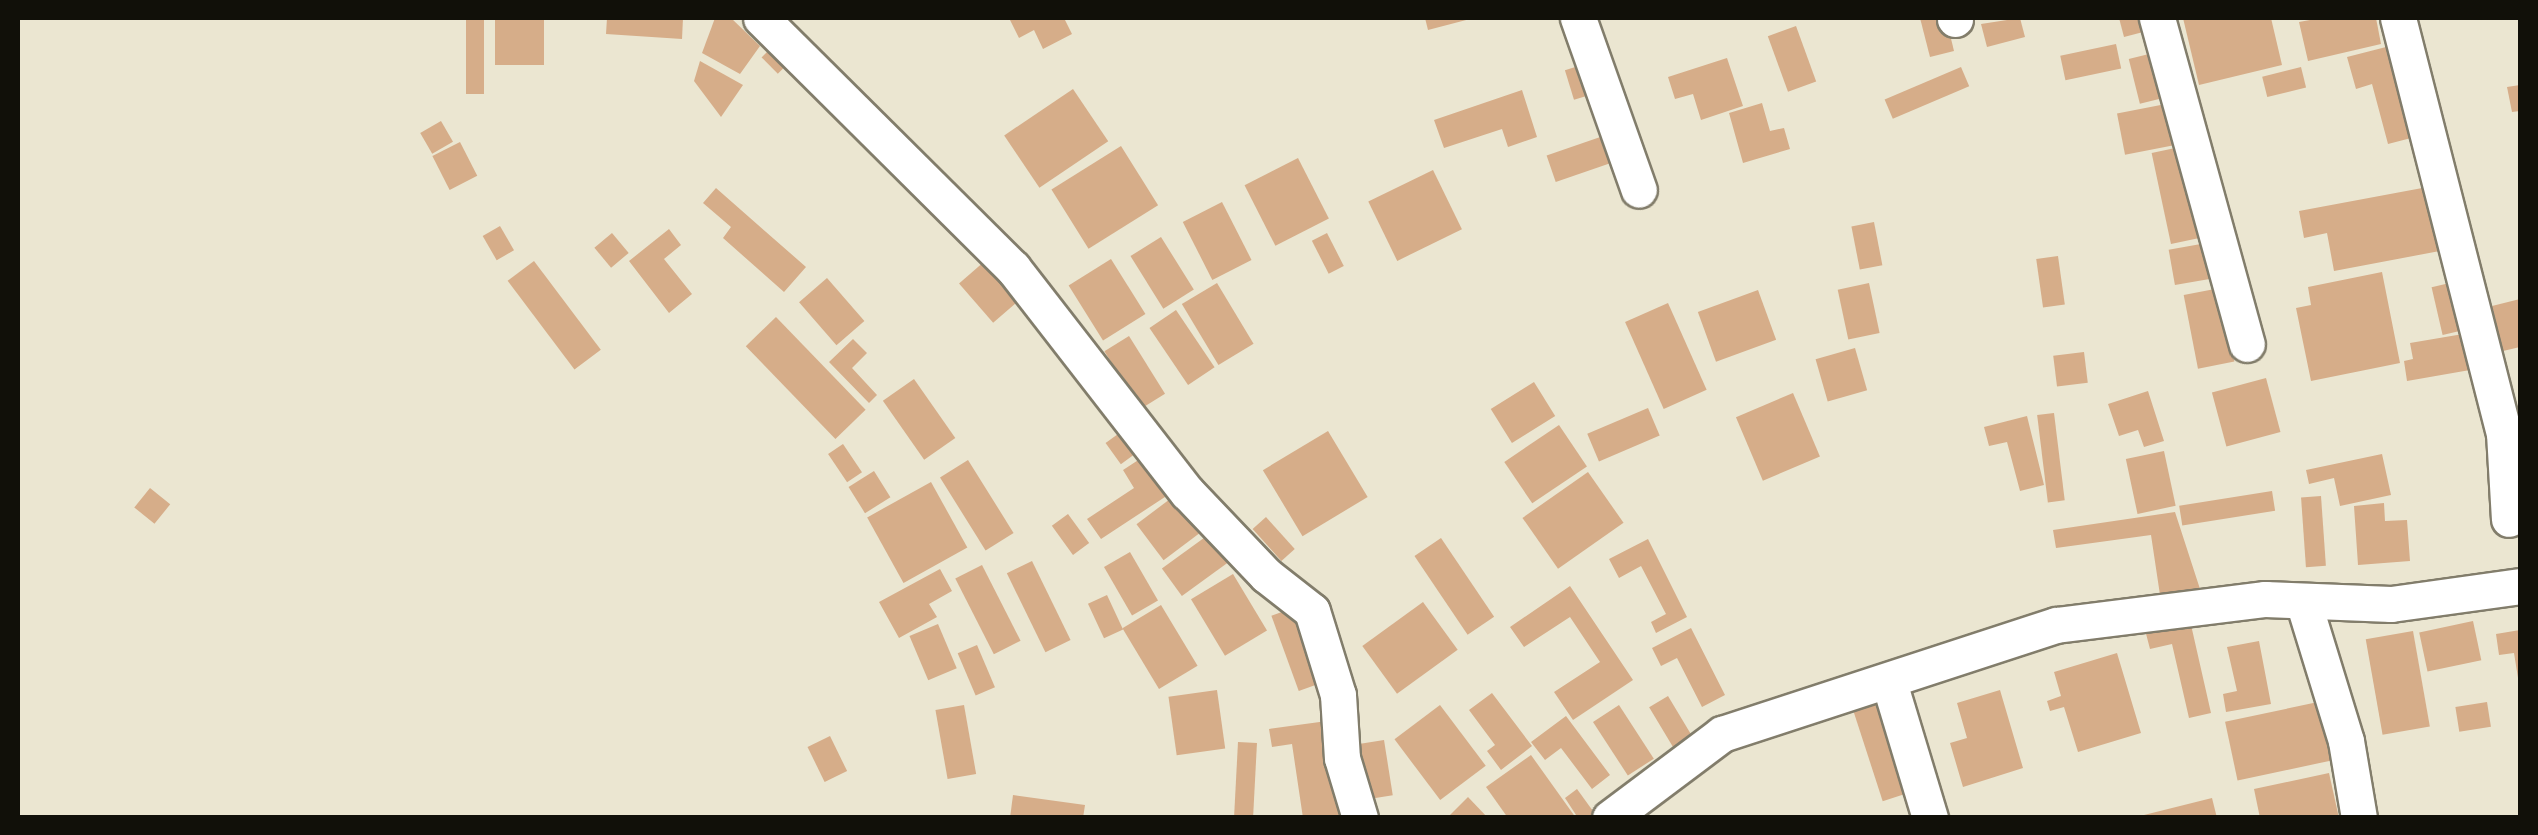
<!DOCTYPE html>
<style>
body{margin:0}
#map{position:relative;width:2538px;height:835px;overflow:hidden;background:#ebe6d1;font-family:"Work Sans",sans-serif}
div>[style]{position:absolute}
.building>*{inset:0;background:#d6ad89;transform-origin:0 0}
.roads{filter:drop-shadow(2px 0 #827d6b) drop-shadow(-2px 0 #827d6b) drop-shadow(0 2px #827d6b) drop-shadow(0 -2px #827d6b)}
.street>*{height:35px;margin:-17.5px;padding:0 17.5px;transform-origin:17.5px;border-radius:17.5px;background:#fff}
span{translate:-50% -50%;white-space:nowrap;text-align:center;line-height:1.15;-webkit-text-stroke:10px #ebe6d1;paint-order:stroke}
.frame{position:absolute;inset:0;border:20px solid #111009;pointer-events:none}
</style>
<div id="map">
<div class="building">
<i style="left:466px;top:18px;width:18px;height:76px"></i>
<i style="left:495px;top:18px;width:49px;height:47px"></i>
<i style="clip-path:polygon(607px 18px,683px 18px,682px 39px,606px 34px)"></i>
<i style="clip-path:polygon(715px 18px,731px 18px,760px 46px,740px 74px,702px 53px)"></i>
<i style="clip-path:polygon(1009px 18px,1064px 18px,1072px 34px,1043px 49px,1034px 30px,1019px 38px)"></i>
<i style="clip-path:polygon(1425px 18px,1470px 18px,1470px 19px,1428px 30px)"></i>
<i style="clip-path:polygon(1920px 18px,1946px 18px,1954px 51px,1930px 57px)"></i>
<i style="clip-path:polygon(2020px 18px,2025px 37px,1987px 47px,1981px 24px)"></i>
<i style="clip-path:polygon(2119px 18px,2144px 18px,2147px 31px,2124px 37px)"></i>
<i style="clip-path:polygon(2183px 18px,2271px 18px,2282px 65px,2199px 85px)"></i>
<i style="clip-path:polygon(2321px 18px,2376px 18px,2381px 44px,2308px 61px,2299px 22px)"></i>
<i style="left:1796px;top:26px;width:59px;height:30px;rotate:70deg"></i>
<i style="left:775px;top:44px;width:23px;height:19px;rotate:45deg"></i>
<i style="left:2116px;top:44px;width:25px;height:57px;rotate:78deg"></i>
<i style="clip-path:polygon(2390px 46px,2415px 137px,2388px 144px,2372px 84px,2356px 89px,2347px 57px)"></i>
<i style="left:2153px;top:53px;width:46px;height:25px;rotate:76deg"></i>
<i style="clip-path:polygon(1727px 58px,1743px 106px,1701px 120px,1693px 94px,1675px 99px,1668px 77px)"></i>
<i style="clip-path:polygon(700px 61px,743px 85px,721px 117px,694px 81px)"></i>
<i style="left:1585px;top:64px;width:31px;height:21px;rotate:73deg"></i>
<i style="left:1961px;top:67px;width:21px;height:83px;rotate:67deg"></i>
<i style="left:2301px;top:67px;width:21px;height:40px;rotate:76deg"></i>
<i style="clip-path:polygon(2520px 85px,2520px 111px,2512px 112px,2507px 87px)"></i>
<i style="left:1073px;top:89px;width:63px;height:83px;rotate:56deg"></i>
<i style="clip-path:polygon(1522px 90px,1537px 137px,1508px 147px,1502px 129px,1444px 148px,1434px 120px)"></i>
<i style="clip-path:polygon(1762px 103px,1770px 131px,1784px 128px,1790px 149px,1743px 163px,1729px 113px)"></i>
<i style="left:2171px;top:103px;width:42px;height:55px;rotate:79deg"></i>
<i style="left:441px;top:121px;width:24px;height:24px;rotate:60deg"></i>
<i style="left:1609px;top:134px;width:28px;height:66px;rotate:71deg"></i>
<i style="left:460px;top:142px;width:38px;height:31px;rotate:63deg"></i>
<i style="left:1121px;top:146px;width:70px;height:82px;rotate:58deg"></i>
<i style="left:2180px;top:147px;width:93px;height:29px;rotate:78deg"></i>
<i style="left:1298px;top:158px;width:68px;height:60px;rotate:63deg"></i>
<i style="left:1433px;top:170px;width:66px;height:72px;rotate:64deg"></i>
<i style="clip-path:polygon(2433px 186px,2445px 250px,2334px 271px,2327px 233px,2304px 238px,2299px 211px)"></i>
<i style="clip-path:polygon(716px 188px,806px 267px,784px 292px,723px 238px,731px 227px,703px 203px)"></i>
<i style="left:1222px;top:202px;width:65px;height:44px;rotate:63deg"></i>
<i style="left:1874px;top:222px;width:44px;height:23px;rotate:79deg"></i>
<i style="left:500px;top:226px;width:28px;height:20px;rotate:60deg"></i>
<i style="clip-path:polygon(669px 229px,681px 245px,664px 259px,692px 294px,669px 313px,629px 261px)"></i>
<i style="left:612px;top:233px;width:26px;height:23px;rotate:50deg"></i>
<i style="left:1327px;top:233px;width:37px;height:17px;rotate:63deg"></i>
<i style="left:1161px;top:237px;width:62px;height:36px;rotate:58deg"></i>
<i style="left:2212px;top:242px;width:36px;height:44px;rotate:80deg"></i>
<i style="left:993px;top:254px;width:52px;height:45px;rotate:49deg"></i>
<i style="left:2058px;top:256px;width:49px;height:22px;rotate:82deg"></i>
<i style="left:1111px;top:259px;width:65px;height:50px;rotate:58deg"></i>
<i style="left:534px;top:261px;width:111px;height:33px;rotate:53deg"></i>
<i style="clip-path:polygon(2382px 272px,2400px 363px,2311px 381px,2296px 308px,2311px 305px,2308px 287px)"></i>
<i style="left:827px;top:278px;width:57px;height:37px;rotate:49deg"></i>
<i style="left:2454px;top:282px;width:49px;height:23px;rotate:77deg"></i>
<i style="left:1217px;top:283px;width:71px;height:41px;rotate:59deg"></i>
<i style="left:1869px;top:283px;width:51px;height:32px;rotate:78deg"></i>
<i style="left:2220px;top:288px;width:75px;height:37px;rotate:79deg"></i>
<i style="left:1758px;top:290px;width:53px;height:64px;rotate:70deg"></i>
<i style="clip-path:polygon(2520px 299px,2520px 347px,2503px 351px,2492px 306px)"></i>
<i style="left:1668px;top:303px;width:95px;height:47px;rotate:66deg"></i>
<i style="left:1176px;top:310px;width:69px;height:32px;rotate:56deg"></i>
<i style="left:776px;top:317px;width:129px;height:42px;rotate:46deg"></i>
<i style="clip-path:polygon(2463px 334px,2470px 370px,2407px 381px,2404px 361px,2413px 359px,2410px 343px)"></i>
<i style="left:1129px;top:336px;width:68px;height:29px;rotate:58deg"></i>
<i style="clip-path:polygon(853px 339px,867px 353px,852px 368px,877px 395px,869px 403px,829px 362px)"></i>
<i style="left:1855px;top:348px;width:44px;height:41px;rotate:74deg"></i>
<i style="left:2084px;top:352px;width:31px;height:31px;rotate:83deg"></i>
<i style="left:2266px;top:378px;width:56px;height:56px;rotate:75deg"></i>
<i style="left:914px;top:379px;width:72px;height:38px;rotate:55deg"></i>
<i style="left:1534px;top:382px;width:40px;height:51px;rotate:58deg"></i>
<i style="clip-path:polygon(2148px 391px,2164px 441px,2144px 447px,2138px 430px,2119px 436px,2108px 404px)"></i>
<i style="left:1793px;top:393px;width:69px;height:62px;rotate:67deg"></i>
<i style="left:1648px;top:408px;width:30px;height:66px;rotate:67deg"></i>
<i style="left:2054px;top:413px;width:88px;height:17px;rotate:83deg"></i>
<i style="clip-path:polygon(2027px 416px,2044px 485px,2020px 491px,2007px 442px,1989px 446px,1984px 427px)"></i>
<i style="left:1559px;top:425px;width:50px;height:66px;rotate:56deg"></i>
<i style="left:1125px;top:429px;width:26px;height:24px;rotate:54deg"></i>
<i style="left:1328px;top:431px;width:77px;height:76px;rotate:59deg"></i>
<i style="left:843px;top:444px;width:34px;height:18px;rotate:56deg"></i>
<i style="left:2164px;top:451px;width:56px;height:39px;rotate:78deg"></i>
<i style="clip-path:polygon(2382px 454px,2391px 495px,2340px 506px,2334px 478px,2309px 484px,2306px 470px)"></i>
<i style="clip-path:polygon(1146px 455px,1171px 493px,1101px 539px,1087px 519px,1134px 488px,1123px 470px)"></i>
<i style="left:968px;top:460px;width:86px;height:33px;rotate:58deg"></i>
<i style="left:874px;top:471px;width:31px;height:30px;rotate:58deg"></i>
<i style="left:1588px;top:472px;width:62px;height:80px;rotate:55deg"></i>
<i style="left:931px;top:482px;width:75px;height:73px;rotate:61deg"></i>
<i style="left:150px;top:488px;width:26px;height:25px;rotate:39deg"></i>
<i style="left:2272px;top:491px;width:20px;height:94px;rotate:81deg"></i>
<i style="left:1178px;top:493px;width:45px;height:52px;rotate:53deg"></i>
<i style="left:2321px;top:496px;width:70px;height:20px;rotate:86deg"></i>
<i style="clip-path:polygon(2384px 503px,2385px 521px,2407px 520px,2410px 561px,2358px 565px,2354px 506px)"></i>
<i style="clip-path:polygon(2175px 512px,2200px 589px,2160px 595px,2151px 535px,2056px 548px,2053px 530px)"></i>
<i style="left:1068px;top:514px;width:36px;height:20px;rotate:54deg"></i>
<i style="left:1266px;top:517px;width:43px;height:18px;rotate:48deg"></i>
<i style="left:1208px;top:535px;width:34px;height:57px;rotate:54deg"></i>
<i style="left:1441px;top:538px;width:95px;height:32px;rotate:56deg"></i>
<i style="clip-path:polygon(1648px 539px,1687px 617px,1656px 633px,1651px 622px,1666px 614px,1641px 566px,1619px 578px,1609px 559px)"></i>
<i style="left:1130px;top:552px;width:56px;height:30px;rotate:60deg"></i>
<i style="left:1032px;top:561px;width:88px;height:28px;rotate:64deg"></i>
<i style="left:982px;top:565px;width:85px;height:30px;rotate:63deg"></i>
<i style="clip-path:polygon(940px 569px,952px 591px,929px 604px,937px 617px,899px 638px,879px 602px)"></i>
<i style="left:1233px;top:574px;width:66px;height:49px;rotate:59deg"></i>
<i style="clip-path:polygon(1570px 586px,1633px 680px,1573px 720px,1554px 692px,1600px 662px,1570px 617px,1524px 647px,1510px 627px)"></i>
<i style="left:1107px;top:595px;width:38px;height:21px;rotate:65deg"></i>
<i style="left:1423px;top:602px;width:59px;height:75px;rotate:54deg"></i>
<i style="left:1161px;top:605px;width:71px;height:45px;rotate:59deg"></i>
<i style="left:1293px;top:608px;width:80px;height:23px;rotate:70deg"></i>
<i style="clip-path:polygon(2189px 616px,2211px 713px,2189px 718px,2172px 644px,2150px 649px,2144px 626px)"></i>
<i style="left:2473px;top:621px;width:40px;height:55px;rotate:78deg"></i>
<i style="left:938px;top:624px;width:48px;height:31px;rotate:67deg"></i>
<i style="clip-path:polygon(1691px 628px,1725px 695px,1702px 707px,1677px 658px,1661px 666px,1652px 648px)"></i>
<i style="clip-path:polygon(2520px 630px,2520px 678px,2518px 678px,2514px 653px,2499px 655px,2496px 634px)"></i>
<i style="left:2413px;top:631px;width:97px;height:48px;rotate:80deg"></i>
<i style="clip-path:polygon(2259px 641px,2271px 704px,2226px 712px,2223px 694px,2237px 691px,2227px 647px)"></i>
<i style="left:977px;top:645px;width:46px;height:21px;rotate:67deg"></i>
<i style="clip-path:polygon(2117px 653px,2141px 733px,2078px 752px,2064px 707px,2050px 711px,2047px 701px,2061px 696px,2054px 672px)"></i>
<i style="left:1217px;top:690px;width:59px;height:49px;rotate:82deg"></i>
<i style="clip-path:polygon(2000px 690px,2023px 768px,1963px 787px,1950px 743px,1967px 738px,1957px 703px)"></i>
<i style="clip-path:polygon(1492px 693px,1532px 746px,1501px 770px,1487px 751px,1495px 745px,1469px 710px)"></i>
<i style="left:1668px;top:696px;width:51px;height:22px;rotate:59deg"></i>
<i style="left:1880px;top:699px;width:98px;height:29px;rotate:72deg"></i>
<i style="left:2318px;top:702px;width:60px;height:95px;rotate:78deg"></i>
<i style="left:2487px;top:702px;width:25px;height:32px;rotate:81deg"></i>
<i style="left:964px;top:705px;width:70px;height:29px;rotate:80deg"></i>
<i style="left:1440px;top:705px;width:76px;height:57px;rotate:53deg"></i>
<i style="left:1619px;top:705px;width:64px;height:31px;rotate:57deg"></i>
<i style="clip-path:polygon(1566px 716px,1610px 775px,1592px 789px,1561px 748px,1545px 760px,1531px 742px)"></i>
<i style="clip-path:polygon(1327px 721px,1341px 818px,1303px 818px,1292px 744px,1272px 747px,1269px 729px)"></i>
<i style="left:830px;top:736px;width:39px;height:25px;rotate:64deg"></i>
<i style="left:1384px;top:740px;width:56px;height:27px;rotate:81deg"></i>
<i style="left:1238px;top:742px;width:19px;height:76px;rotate:3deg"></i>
<i style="clip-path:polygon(1531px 755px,1576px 818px,1508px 818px,1486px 787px)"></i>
<i style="clip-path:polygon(2329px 773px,2339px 818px,2260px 818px,2254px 789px)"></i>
<i style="clip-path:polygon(1577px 789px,1598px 818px,1578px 818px,1565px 798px)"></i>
<i style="clip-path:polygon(1013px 795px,1085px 805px,1083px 818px,1010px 818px)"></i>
<i style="clip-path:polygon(1468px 797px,1488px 818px,1447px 818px)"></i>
<i style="clip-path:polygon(2212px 798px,2217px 818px,2141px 818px,2140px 816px)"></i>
</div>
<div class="roads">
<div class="street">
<i style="left:761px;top:18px;width:355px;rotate:44.8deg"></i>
<i style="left:1013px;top:268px;width:284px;rotate:52.2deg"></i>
<i style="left:1187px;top:492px;width:115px;rotate:46.4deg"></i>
<i style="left:1266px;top:575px;width:58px;rotate:38deg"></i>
<i style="left:1312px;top:611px;width:88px;rotate:72.8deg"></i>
<i style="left:1338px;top:695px;width:63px;rotate:86.4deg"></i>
<i style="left:1342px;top:758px;width:63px;rotate:73.3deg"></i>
<i style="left:1578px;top:18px;width:182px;rotate:70.5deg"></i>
<i style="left:1955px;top:18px;width:1px;rotate:90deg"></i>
<i style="left:2157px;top:18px;width:338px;rotate:74.6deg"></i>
<i style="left:2398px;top:18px;width:428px;rotate:75.7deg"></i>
<i style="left:2504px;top:433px;width:86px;rotate:86.7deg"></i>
<i style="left:2303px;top:601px;width:146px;rotate:72.9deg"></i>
<i style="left:2346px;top:741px;width:78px;rotate:80.4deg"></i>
<i style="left:1889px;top:682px;width:142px;rotate:73.2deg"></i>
<i style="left:1610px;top:818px;width:140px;rotate:-36.9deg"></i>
<i style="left:1722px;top:734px;width:351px;rotate:-18.1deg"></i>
<i style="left:2056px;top:625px;width:211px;rotate:-7.1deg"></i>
<i style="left:2265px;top:599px;width:126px;rotate:2.3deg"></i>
<i style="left:2391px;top:604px;width:130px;rotate:-7.9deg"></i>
</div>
</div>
<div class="frame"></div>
</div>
